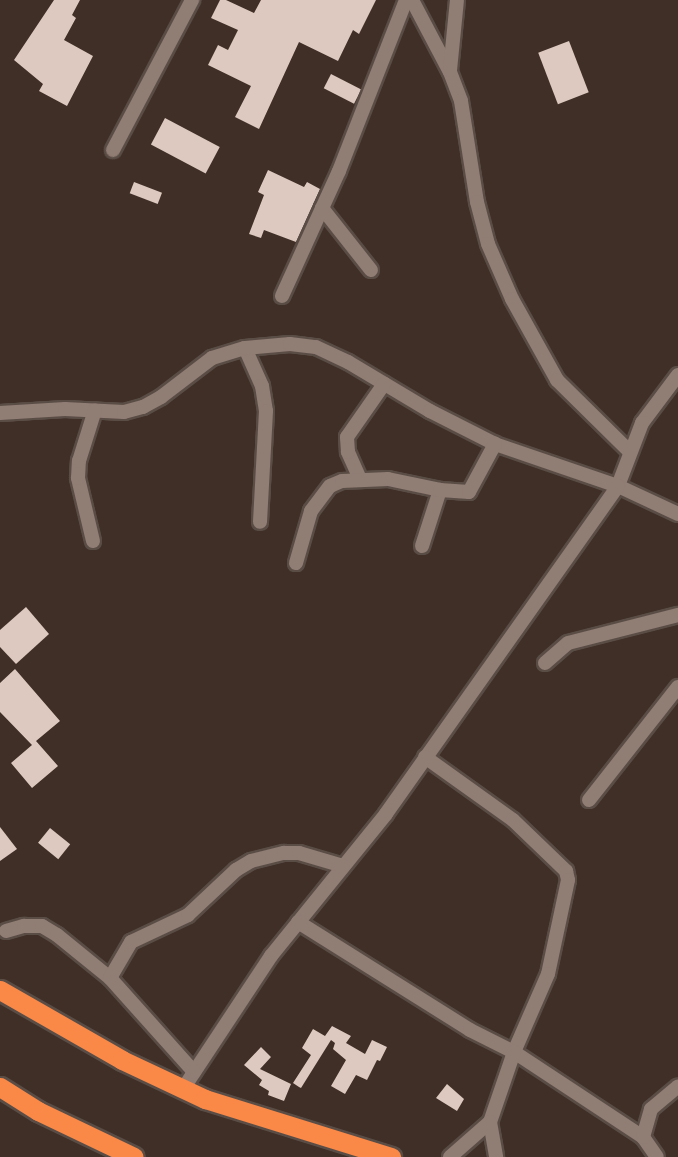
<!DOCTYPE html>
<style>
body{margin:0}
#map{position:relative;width:678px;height:1157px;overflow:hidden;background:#3f2f27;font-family:"PT Serif",serif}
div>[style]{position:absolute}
.building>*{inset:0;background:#ddc9bf;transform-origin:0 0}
.roads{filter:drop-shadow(2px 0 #5a4d46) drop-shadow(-2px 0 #5a4d46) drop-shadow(0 2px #5a4d46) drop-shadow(0 -2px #5a4d46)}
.minor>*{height:14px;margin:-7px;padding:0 7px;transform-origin:7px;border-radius:7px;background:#907d74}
.highway>*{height:19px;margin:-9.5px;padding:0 9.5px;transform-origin:9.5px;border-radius:9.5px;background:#fa8847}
span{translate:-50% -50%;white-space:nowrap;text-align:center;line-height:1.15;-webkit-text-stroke:7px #3f2f27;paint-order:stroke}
</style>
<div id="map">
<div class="building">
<i style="clip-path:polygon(54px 0,80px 0,72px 15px,76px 18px,64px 40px,93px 56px,67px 106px,39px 91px,43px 84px,14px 60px)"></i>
<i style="clip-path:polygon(220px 0,226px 0,254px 13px,261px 0,376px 0,359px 34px,353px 30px,338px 61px,299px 42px,259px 129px,235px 117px,251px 86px,208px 65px,218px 45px,228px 50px,238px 30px,211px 18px)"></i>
<i style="left:569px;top:41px;width:55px;height:33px;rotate:69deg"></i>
<i style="left:331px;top:74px;width:34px;height:16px;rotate:27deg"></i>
<i style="left:165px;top:118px;width:62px;height:30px;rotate:28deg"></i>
<i style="clip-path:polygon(268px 170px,304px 187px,307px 182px,320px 189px,296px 242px,264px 230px,261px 238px,249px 234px,264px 195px,258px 192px)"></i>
<i style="left:134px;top:182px;width:30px;height:12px;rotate:21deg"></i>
<i style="clip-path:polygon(26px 607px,49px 634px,16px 664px,0 647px,0 630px)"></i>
<i style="clip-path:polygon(15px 669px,60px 721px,36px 741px,58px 766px,32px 788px,11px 763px,32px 745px,0 712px,0 683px)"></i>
<i style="clip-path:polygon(0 827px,17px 849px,0 861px)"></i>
<i style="left:50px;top:828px;width:26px;height:19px;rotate:39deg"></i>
<i style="clip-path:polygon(332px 1026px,351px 1036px,346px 1043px,365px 1054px,372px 1040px,387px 1047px,380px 1061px,377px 1060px,367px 1080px,356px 1075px,345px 1094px,331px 1086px,346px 1060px,333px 1049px,335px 1043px,331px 1040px,301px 1088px,299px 1087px,293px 1083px,311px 1055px,302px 1048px,313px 1029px,325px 1036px)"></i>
<i style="clip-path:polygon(261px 1047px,271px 1057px,260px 1069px,291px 1084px,284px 1101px,268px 1095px,269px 1091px,259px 1085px,262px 1080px,244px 1065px)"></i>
<i style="clip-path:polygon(447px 1084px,464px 1099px,457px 1111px,436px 1098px)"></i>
</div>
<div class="roads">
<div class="minor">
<i style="left:412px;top:0;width:81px;rotate:62.2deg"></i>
<i style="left:450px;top:72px;width:31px;rotate:69deg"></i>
<i style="left:461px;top:101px;width:102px;rotate:81deg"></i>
<i style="left:477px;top:202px;width:43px;rotate:75.3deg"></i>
<i style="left:488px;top:244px;width:60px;rotate:66.4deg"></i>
<i style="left:512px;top:299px;width:93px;rotate:60.9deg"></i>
<i style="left:557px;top:380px;width:103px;rotate:44.6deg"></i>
<i style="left:450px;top:70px;width:70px;rotate:-84.3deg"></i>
<i style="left:113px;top:150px;width:170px;rotate:-62.2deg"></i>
<i style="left:322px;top:208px;width:79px;rotate:51.7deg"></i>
<i style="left:282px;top:296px;width:137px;rotate:-65.5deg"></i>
<i style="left:339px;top:171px;width:184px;rotate:-68.6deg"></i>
<i style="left:245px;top:348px;width:42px;rotate:65.9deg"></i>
<i style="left:262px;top:386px;width:25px;rotate:81deg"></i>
<i style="left:266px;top:411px;width:111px;rotate:93.1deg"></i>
<i style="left:678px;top:375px;width:60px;rotate:126.9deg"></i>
<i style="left:642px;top:423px;width:67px;rotate:110.9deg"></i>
<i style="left:618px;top:486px;width:66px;rotate:25deg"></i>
<i style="left:0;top:413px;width:65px;rotate:-3.5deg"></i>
<i style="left:65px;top:409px;width:59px;rotate:2.9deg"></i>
<i style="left:124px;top:412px;width:20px;rotate:-15deg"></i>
<i style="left:143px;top:407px;width:21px;rotate:-29deg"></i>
<i style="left:161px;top:397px;width:64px;rotate:-37.4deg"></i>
<i style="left:212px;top:358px;width:34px;rotate:-17deg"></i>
<i style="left:245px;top:348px;width:45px;rotate:-5.1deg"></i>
<i style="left:290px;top:344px;width:26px;rotate:7deg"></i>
<i style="left:316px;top:347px;width:35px;rotate:25deg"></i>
<i style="left:348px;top:362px;width:96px;rotate:30.9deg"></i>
<i style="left:430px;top:411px;width:73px;rotate:26.9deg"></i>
<i style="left:495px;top:444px;width:130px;rotate:18.9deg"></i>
<i style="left:618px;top:486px;width:402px;rotate:125.3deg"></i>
<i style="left:386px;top:814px;width:183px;rotate:129deg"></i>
<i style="left:271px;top:956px;width:159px;rotate:123.5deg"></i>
<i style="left:360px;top:479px;width:30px;rotate:-114deg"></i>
<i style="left:348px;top:452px;width:15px;rotate:-94deg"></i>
<i style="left:347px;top:437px;width:65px;rotate:-55.1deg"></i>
<i style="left:93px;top:541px;width:65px;rotate:-103.4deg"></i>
<i style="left:78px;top:478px;width:17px;rotate:-87deg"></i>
<i style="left:79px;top:461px;width:53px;rotate:-72.6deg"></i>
<i style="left:422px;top:546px;width:59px;rotate:-72.2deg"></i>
<i style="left:296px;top:563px;width:54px;rotate:-73.9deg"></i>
<i style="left:311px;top:511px;width:31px;rotate:-53deg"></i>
<i style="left:330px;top:486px;width:13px;rotate:-23deg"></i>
<i style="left:342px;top:481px;width:46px;rotate:-2.5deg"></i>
<i style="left:388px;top:479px;width:53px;rotate:11.9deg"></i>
<i style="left:440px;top:490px;width:29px;rotate:4deg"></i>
<i style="left:469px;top:492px;width:55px;rotate:-61.6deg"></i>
<i style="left:545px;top:663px;width:30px;rotate:-41deg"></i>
<i style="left:568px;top:643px;width:114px;rotate:-14.3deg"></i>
<i style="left:425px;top:757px;width:108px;rotate:35.6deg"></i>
<i style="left:513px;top:820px;width:74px;rotate:43.9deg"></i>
<i style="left:566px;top:871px;width:9px;rotate:77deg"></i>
<i style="left:568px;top:880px;width:96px;rotate:102deg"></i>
<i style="left:548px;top:974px;width:85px;rotate:113.6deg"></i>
<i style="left:514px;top:1052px;width:154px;rotate:33.4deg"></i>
<i style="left:643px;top:1137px;width:24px;rotate:55deg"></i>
<i style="left:589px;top:800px;width:144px;rotate:-51.8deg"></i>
<i style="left:298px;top:922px;width:203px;rotate:32.1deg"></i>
<i style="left:470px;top:1030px;width:49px;rotate:26.6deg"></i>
<i style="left:514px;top:1052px;width:74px;rotate:108.9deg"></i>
<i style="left:490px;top:1122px;width:36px;rotate:80deg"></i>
<i style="left:6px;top:931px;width:19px;rotate:-16deg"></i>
<i style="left:24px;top:926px;width:18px"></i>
<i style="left:42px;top:926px;width:17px;rotate:31deg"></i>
<i style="left:57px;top:935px;width:68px;rotate:39.1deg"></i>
<i style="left:110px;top:978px;width:126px;rotate:48.2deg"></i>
<i style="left:110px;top:978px;width:42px;rotate:-59.7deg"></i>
<i style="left:131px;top:942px;width:63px;rotate:-25.3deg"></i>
<i style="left:188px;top:915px;width:66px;rotate:-43.2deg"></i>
<i style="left:236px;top:870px;width:17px;rotate:-31deg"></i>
<i style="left:251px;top:861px;width:34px;rotate:-14deg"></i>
<i style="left:284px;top:853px;width:15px"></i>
<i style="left:299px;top:853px;width:46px;rotate:16.5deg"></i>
<i style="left:643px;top:1137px;width:29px;rotate:-74deg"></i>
<i style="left:651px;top:1109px;width:35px;rotate:-40deg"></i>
<i style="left:450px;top:1157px;width:53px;rotate:-41.2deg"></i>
</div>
<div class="highway">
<i style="left:0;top:990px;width:141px;rotate:29.8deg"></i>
<i style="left:122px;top:1060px;width:92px;rotate:25.2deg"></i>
<i style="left:205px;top:1099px;width:195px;rotate:17.3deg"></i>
<i style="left:0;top:1087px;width:45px;rotate:32.3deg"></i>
<i style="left:38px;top:1111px;width:106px;rotate:25.6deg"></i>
</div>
</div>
</div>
